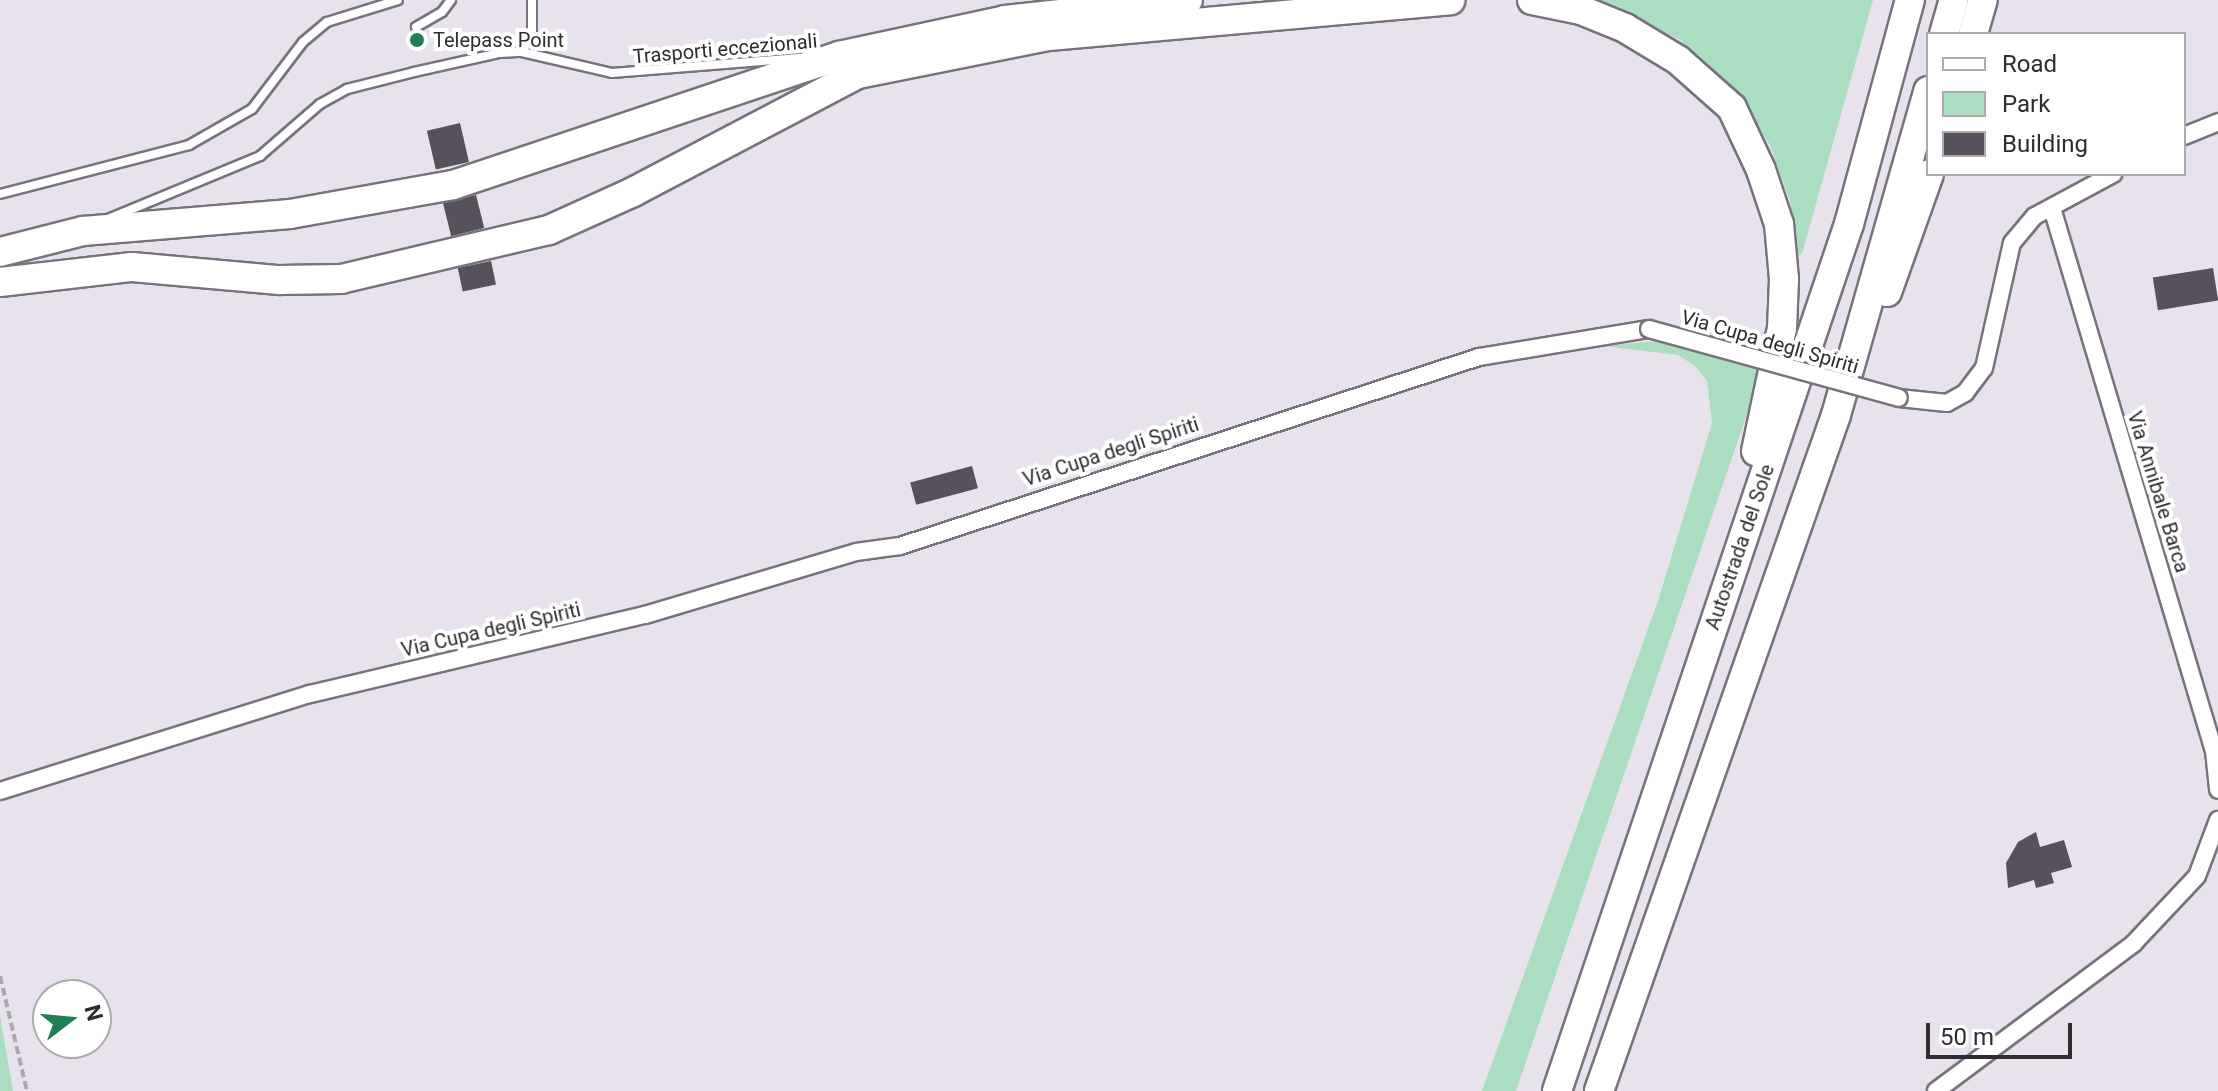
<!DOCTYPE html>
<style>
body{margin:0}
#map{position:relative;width:2218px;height:1091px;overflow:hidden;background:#e7e2ec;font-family:Roboto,sans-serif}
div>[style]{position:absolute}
.green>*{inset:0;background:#abdec1}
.building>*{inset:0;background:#56515a;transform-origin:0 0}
.path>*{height:4px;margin-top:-2px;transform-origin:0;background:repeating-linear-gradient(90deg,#aba7af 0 8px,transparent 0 12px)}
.roads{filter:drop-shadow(2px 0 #77737c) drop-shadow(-2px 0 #77737c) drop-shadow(0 2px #77737c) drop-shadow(0 -2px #77737c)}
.service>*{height:8px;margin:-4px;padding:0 4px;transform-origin:4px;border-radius:4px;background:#fff}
.minor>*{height:16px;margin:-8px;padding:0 8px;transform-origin:8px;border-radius:8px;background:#fff}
.motorway>*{height:28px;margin:-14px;padding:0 14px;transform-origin:14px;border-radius:14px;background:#fff}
.bridges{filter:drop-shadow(2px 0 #77737c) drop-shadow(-2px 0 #77737c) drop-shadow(0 2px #77737c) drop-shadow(0 -2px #77737c)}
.minor-bridge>*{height:16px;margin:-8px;padding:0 8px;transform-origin:8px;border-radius:8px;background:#fff}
.dots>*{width:22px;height:22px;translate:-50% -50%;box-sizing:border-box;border:4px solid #fff;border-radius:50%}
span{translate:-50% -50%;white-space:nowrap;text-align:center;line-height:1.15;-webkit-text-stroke:8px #fff;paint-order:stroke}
.poi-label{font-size:20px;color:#2e2c30}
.left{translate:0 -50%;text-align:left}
.street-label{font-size:20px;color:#2e2c30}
.legend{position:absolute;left:1926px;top:32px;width:260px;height:144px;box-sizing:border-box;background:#fff;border:2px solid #ababac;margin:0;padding:10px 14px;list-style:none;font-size:24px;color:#2e2c30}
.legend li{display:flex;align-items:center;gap:16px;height:40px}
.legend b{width:40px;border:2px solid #ababac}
.north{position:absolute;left:32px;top:979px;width:80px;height:80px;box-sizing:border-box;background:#fff;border:2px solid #ababac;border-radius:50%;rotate:74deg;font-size:22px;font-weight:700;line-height:32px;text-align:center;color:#2e2c30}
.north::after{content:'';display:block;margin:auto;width:28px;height:36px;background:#217f56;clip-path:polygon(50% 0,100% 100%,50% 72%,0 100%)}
.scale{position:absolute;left:1926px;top:1023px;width:146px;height:36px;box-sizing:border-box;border:4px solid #2e2c30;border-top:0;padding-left:10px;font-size:24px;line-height:28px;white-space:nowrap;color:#2e2c30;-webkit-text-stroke:6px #fff;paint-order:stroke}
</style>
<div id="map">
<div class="green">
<i style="clip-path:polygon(1592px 0,1873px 0,1802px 254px,1798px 256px,1790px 201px,1770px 145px,1725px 79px,1679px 39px)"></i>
<i style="clip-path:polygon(1667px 340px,1758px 367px,1751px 402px,1516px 1091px,1482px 1091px,1658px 601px,1712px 423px,1707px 381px,1695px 366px,1678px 355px,1603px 346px)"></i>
<i style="clip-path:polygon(0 1015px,13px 1091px,0 1091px)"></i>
</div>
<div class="building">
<i style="left:460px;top:123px;width:40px;height:34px;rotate:77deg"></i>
<i style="left:476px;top:195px;width:34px;height:34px;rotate:76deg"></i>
<i style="left:491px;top:261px;width:24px;height:34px;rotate:78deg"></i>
<i style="left:2213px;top:268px;width:33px;height:61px;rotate:81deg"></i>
<i style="left:972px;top:466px;width:23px;height:64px;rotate:75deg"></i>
<i style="clip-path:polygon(2036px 832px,2040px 847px,2064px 840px,2072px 867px,2051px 873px,2054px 883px,2036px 888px,2034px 880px,2008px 888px,2006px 863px,2018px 842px)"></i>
</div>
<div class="path">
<i style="left:0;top:976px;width:118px;rotate:76.8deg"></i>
</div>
<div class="roads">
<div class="service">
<i style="left:416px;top:27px;width:30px;rotate:-30deg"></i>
<i style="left:442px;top:12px;width:15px;rotate:-53deg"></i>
<i style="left:522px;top:52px;width:19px;rotate:-58deg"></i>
<i style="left:532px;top:36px;width:36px;rotate:-90deg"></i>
<i style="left:0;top:194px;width:195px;rotate:-14.5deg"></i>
<i style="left:189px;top:145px;width:73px;rotate:-29.7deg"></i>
<i style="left:252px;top:109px;width:84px;rotate:-52.7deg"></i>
<i style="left:303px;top:42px;width:31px;rotate:-40deg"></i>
<i style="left:327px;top:22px;width:74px;rotate:-17.2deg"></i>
<i style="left:108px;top:219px;width:165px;rotate:-22.5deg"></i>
<i style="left:260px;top:156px;width:79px;rotate:-40.9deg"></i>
<i style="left:320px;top:104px;width:31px;rotate:-29deg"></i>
<i style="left:347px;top:89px;width:69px;rotate:-14.2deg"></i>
<i style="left:414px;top:72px;width:88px;rotate:-12.5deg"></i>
<i style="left:500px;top:53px;width:22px;rotate:-3deg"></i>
<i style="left:522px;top:52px;width:92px;rotate:13.1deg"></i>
<i style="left:612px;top:73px;width:188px;rotate:-4.6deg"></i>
</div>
<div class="minor">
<i style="left:2184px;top:136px;width:37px;rotate:-22deg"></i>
<i style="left:2052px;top:208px;width:567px;rotate:73.39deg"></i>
<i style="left:2214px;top:751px;width:39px;rotate:84deg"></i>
<i style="left:1899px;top:398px;width:48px;rotate:5.9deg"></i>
<i style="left:1947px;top:403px;width:21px;rotate:-29deg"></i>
<i style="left:1965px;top:393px;width:31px;rotate:-53deg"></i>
<i style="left:1984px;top:368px;width:128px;rotate:-77.4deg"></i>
<i style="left:2012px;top:243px;width:35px;rotate:-50deg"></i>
<i style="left:2035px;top:216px;width:89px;rotate:-28.3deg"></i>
<i style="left:0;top:791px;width:325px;rotate:-17.4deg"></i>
<i style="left:310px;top:694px;width:344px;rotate:-13.3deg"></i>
<i style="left:645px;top:615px;width:220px;rotate:-16.6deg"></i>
<i style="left:856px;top:552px;width:44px;rotate:-7.8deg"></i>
<i style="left:900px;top:546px;width:609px;rotate:-18.08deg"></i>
<i style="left:1479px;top:357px;width:172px;rotate:-9.4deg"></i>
<i style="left:1936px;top:1091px;width:246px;rotate:-36.7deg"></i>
<i style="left:2133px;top:944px;width:93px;rotate:-46.7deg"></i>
<i style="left:2197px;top:876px;width:60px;rotate:-69.4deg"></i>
</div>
<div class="motorway">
<i style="left:1532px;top:0;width:50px;rotate:11.5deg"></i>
<i style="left:1581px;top:10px;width:48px;rotate:22.2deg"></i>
<i style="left:1625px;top:28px;width:62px;rotate:31.1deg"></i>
<i style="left:1678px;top:60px;width:72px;rotate:41.6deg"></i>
<i style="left:1732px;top:108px;width:68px;rotate:64.9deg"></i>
<i style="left:1761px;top:170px;width:57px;rotate:71.6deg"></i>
<i style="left:1779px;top:224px;width:55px;rotate:84.8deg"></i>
<i style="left:1784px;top:279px;width:49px;rotate:92.3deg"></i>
<i style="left:1782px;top:328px;width:126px;rotate:101.9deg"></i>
<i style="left:1944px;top:34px;width:35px;rotate:-74deg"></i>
<i style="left:1973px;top:34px;width:35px;rotate:-74deg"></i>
<i style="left:0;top:252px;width:86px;rotate:-14.2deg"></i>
<i style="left:83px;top:231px;width:208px;rotate:-4.7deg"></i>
<i style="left:290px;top:214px;width:166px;rotate:-10.1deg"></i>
<i style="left:453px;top:185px;width:407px;rotate:-18.5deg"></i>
<i style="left:839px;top:56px;width:170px;rotate:-12.2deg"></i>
<i style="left:1005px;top:20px;width:184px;rotate:-6.2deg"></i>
<i style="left:0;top:282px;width:133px;rotate:-6.5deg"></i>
<i style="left:132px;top:267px;width:148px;rotate:5.1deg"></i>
<i style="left:279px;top:280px;width:62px;rotate:-0.9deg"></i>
<i style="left:341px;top:279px;width:214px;rotate:-13.3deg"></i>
<i style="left:549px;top:230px;width:92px;rotate:-24.3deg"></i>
<i style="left:633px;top:192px;width:254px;rotate:-27.7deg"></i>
<i style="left:858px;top:74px;width:195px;rotate:-11.3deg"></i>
<i style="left:1049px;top:36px;width:403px;rotate:-5.1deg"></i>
<i style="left:1887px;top:292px;width:125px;rotate:-70.4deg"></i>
<i style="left:1557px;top:1091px;width:915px;rotate:-71.39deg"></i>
<i style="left:1849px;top:224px;width:232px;rotate:-74.8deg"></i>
<i style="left:1599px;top:1091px;width:716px;rotate:-70.68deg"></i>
<i style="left:1836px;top:415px;width:337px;rotate:-74.1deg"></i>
</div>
</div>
<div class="bridges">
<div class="minor-bridge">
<i style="left:1649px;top:329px;width:259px;rotate:15.4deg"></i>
</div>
</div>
<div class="dots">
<i style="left:417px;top:40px;background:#217f56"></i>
</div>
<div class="poi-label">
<span class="left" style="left:433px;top:40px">Telepass Point</span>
</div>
<div class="street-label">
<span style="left:725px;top:49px;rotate:-5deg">Trasporti eccezionali</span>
<span style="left:1770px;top:342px;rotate:16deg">Via Cupa degli Spiriti</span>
<span style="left:1111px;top:452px;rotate:-18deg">Via Cupa degli Spiriti</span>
<span style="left:2158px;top:492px;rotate:73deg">Via Annibale Barca</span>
<span style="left:1740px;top:547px;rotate:-71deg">Autostrada del Sole</span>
<span style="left:491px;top:630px;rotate:-13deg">Via Cupa degli Spiriti</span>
</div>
<ul class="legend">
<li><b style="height:10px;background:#fff"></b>Road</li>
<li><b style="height:22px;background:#abdec1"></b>Park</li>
<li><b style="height:22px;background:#56515a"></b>Building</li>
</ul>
<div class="north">N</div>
<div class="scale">50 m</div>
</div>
